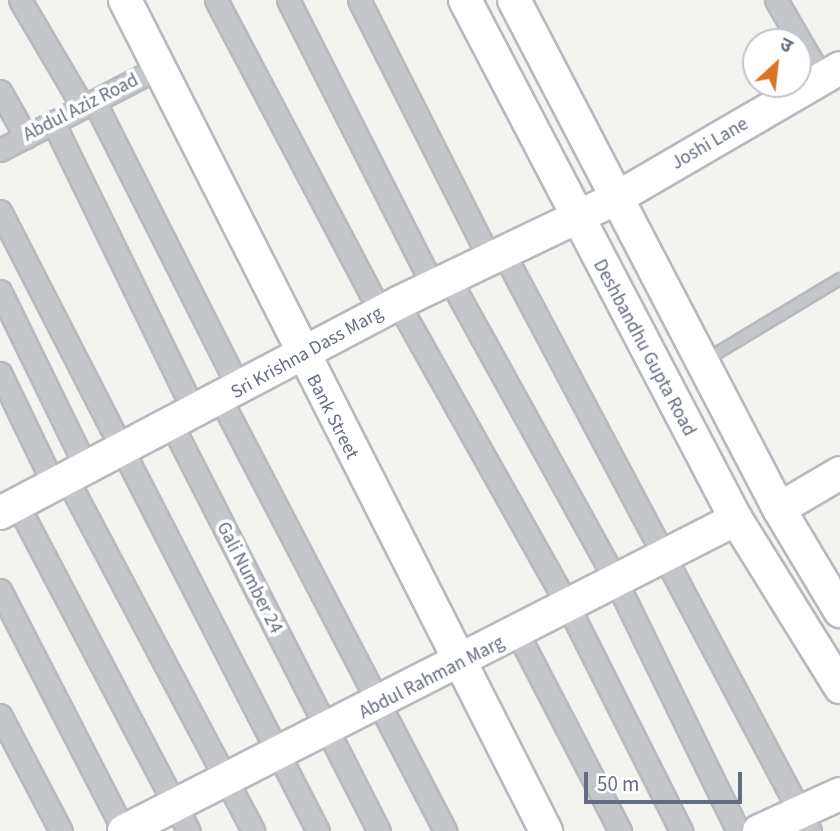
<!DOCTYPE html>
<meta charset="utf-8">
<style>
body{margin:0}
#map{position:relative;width:840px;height:831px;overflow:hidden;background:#f3f4f0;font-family:"Source Sans 3","Noto Sans Devanagari",sans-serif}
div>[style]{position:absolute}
.roads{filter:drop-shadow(2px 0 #b6b9be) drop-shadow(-2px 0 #b6b9be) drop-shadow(0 2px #b6b9be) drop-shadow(0 -2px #b6b9be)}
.lane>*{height:10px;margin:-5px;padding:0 5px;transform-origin:5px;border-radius:5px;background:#c4c6ca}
.street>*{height:21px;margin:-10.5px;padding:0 10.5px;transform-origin:10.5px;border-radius:10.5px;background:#c4c6ca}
.secondary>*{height:32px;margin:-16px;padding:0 16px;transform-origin:16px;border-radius:16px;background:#fff}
span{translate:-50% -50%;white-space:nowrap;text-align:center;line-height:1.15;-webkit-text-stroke:7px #fff;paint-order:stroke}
.street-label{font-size:19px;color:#646e80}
.north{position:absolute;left:742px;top:28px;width:70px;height:70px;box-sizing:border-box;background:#fff;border:2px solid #c1c5cc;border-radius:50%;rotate:27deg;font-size:19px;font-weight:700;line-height:28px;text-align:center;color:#646e80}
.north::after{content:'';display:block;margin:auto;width:24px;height:32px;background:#dc7428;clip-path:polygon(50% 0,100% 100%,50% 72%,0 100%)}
.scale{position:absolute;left:584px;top:772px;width:158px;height:32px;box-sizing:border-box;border:4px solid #646e80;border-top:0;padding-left:9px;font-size:21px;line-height:24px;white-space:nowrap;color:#646e80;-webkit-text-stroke:5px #fff;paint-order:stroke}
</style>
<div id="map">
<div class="roads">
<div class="lane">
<i style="left:704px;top:361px;width:159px;rotate:-31.1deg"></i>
</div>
<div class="street">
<i style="left:20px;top:0;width:124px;rotate:59.5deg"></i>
<i style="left:216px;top:0;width:354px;rotate:62.2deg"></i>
<i style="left:288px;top:0;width:321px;rotate:63.1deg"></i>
<i style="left:359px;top:0;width:292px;rotate:63.2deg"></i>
<i style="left:776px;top:0;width:91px;rotate:59.8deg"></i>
<i style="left:0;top:91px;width:53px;rotate:60.5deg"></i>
<i style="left:94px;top:101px;width:324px;rotate:63.2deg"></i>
<i style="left:53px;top:122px;width:324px;rotate:64deg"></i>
<i style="left:0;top:150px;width:182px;rotate:-27.4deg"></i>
<i style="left:0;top:211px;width:697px;rotate:62.85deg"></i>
<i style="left:504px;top:254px;width:653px;rotate:62.06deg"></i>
<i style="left:450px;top:280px;width:346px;rotate:61.1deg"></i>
<i style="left:617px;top:583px;width:276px;rotate:64deg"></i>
<i style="left:0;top:291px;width:198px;rotate:64deg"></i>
<i style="left:398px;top:303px;width:350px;rotate:60.7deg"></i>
<i style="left:569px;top:608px;width:250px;rotate:63.3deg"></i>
<i style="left:0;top:373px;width:124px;rotate:64.3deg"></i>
<i style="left:221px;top:400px;width:486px;rotate:62.5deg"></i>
<i style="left:172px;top:425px;width:456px;rotate:63deg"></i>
<i style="left:67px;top:479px;width:398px;rotate:62.1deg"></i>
<i style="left:17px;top:504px;width:369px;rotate:62.3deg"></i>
<i style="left:0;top:590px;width:271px;rotate:62.8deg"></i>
<i style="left:518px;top:634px;width:222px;rotate:62.6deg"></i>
<i style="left:0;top:715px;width:131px;rotate:62.3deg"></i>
</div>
<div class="secondary">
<i style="left:125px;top:0;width:932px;rotate:63.13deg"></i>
<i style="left:465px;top:0;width:585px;rotate:62.43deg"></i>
<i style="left:736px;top:519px;width:198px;rotate:58.2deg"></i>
<i style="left:514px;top:0;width:574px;rotate:62.5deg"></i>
<i style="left:779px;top:509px;width:119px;rotate:59.1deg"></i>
<i style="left:779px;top:509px;width:71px;rotate:-30.5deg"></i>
<i style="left:0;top:513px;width:450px;rotate:-27.8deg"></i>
<i style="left:398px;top:303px;width:241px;rotate:-25.6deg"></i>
<i style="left:615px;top:199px;width:260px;rotate:-30.2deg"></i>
<i style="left:124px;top:831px;width:687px;rotate:-27.01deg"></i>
<i style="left:759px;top:831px;width:89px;rotate:-24.6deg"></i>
</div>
</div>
<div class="street-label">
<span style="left:81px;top:108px;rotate:-27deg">Abdul Aziz Road</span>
<span style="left:710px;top:144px;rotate:-30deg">Joshi Lane</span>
<span style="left:644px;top:348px;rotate:62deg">Deshbandhu Gupta Road</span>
<span style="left:307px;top:353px;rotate:-29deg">Sri Krishna Dass Marg</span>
<span style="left:332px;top:417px;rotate:63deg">Bank Street</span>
<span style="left:249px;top:578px;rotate:63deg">Gali Number 24</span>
<span style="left:432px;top:678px;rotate:-27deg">Abdul Rahman Marg</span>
</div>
<div class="north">उ</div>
<div class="scale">50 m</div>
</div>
